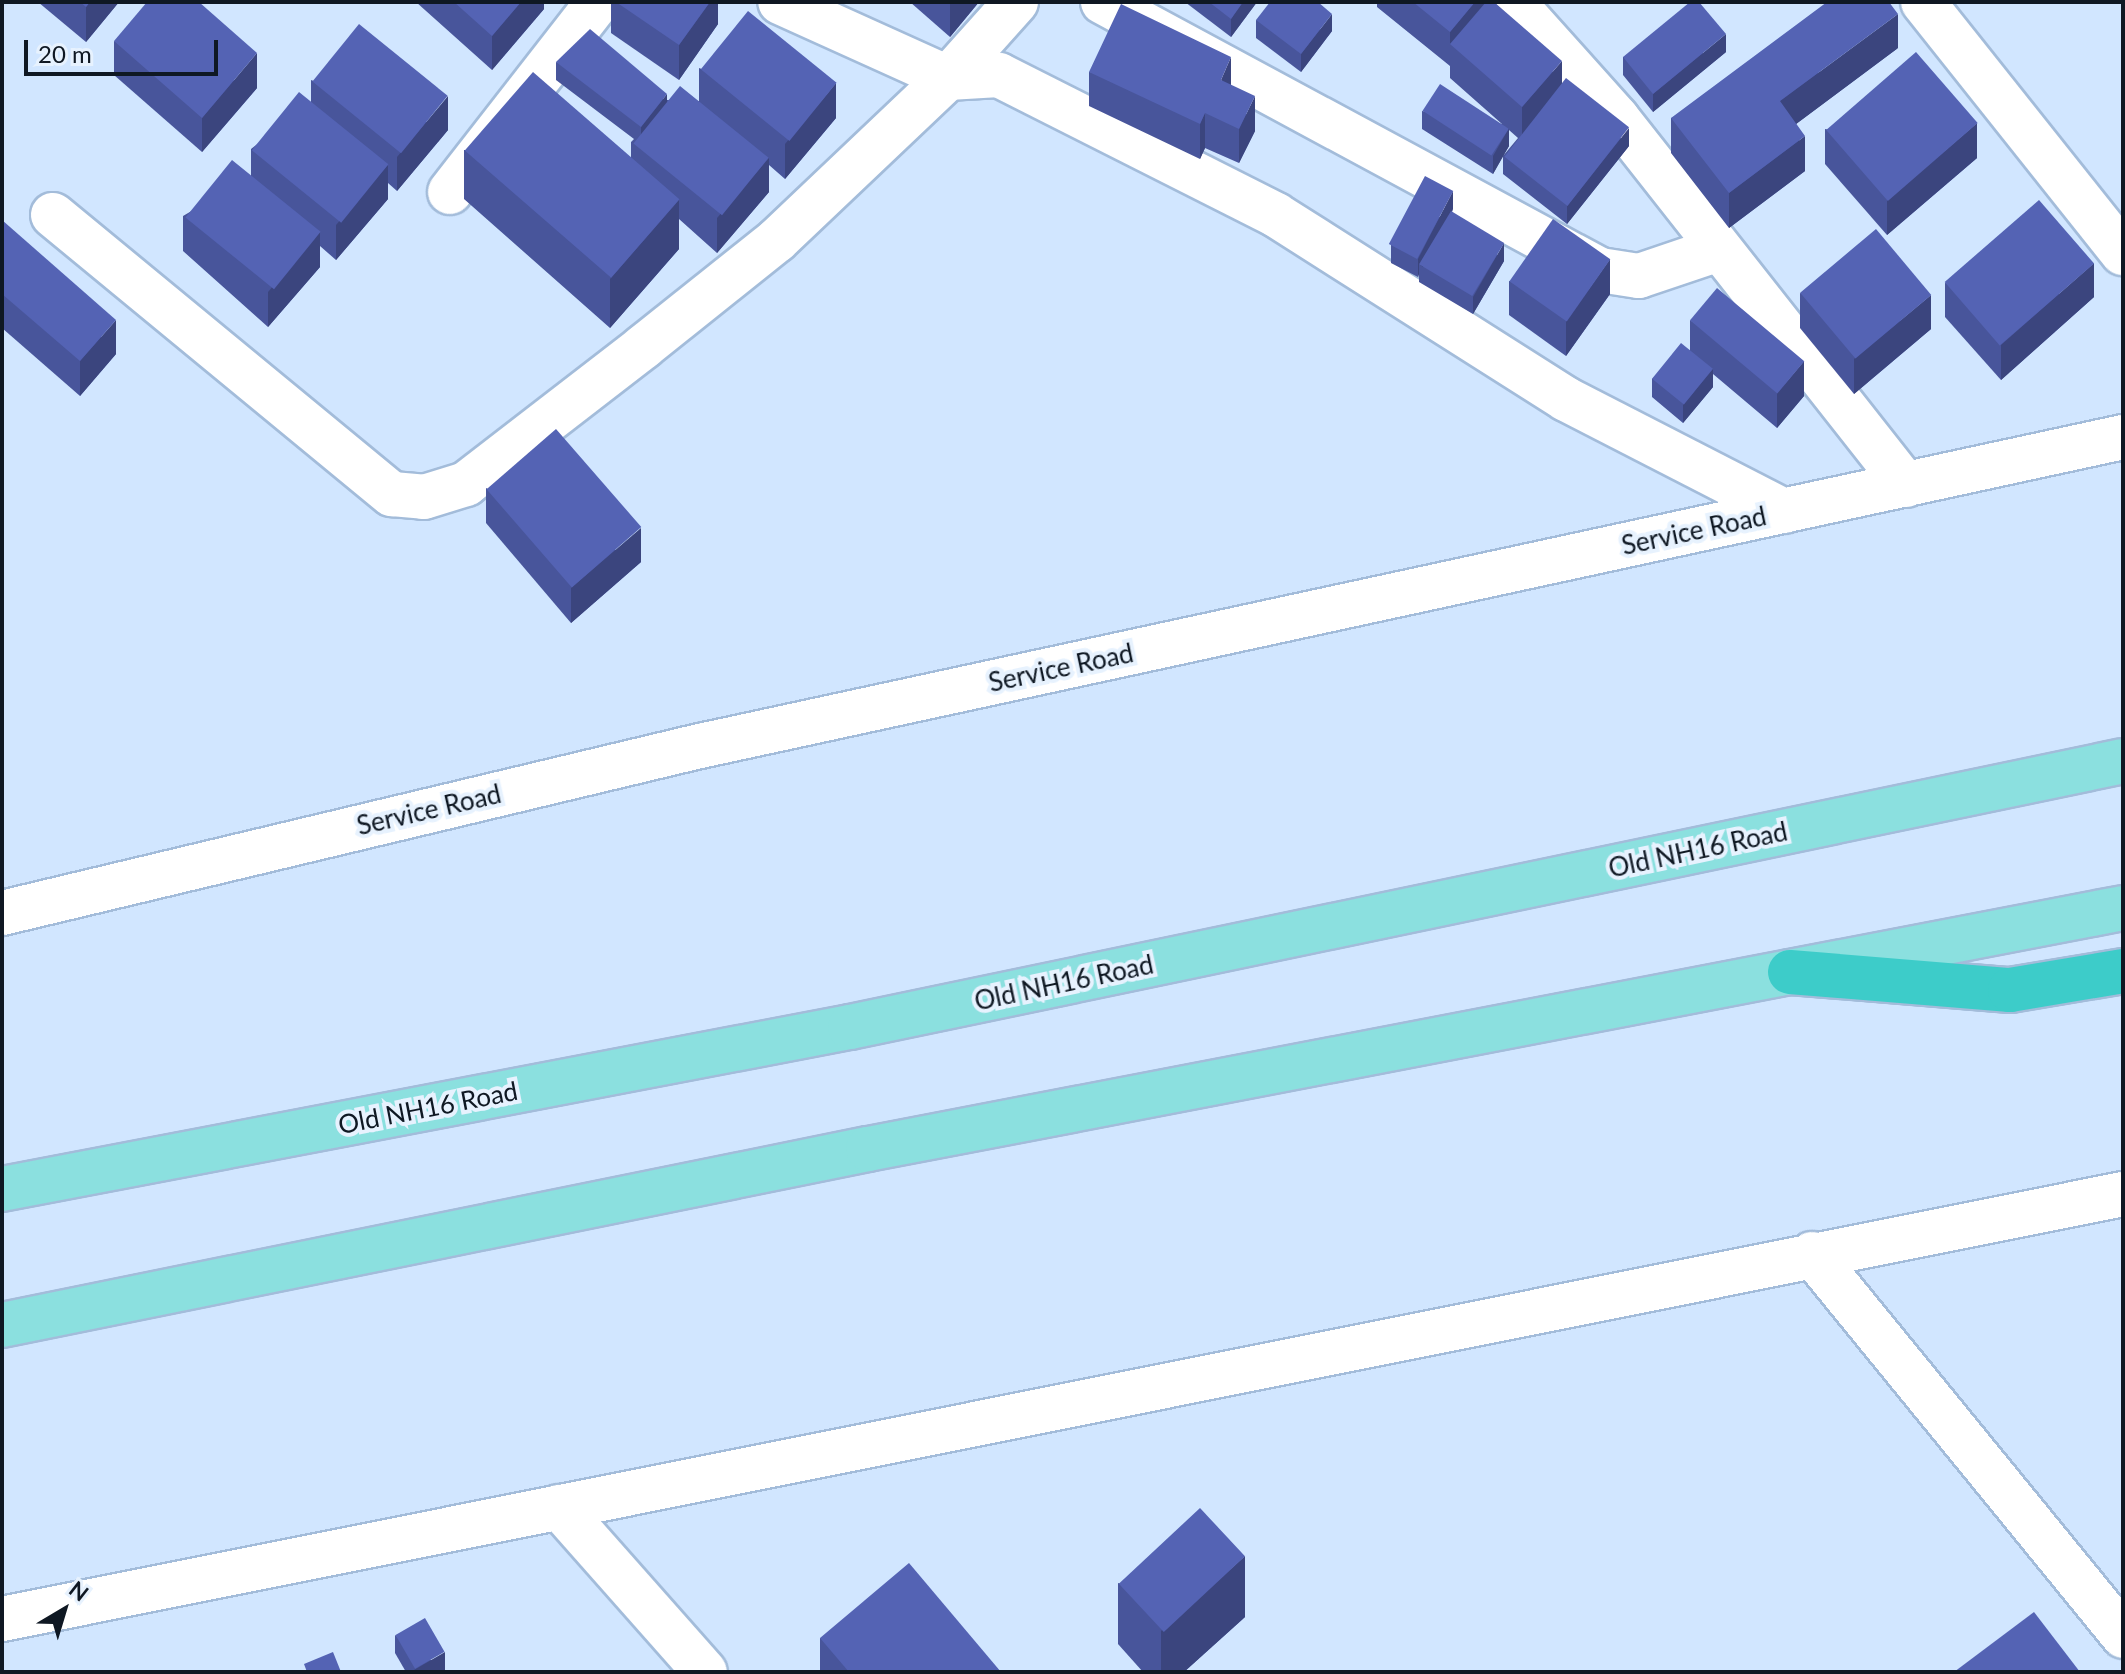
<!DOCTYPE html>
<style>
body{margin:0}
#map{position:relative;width:2125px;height:1674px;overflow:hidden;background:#d1e6ff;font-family:Lato,sans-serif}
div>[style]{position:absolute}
.roads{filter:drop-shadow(2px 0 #a3bcda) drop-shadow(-2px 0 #a3bcda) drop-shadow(0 2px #a3bcda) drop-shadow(0 -2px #a3bcda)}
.minor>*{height:44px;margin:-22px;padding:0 22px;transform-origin:22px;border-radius:22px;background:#fff}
.major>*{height:44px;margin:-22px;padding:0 22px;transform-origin:22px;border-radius:22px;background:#8be0df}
.highway>*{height:44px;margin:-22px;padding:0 22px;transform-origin:22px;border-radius:22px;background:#3dccc9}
.wall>*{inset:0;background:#48559b}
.shaded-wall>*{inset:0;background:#3b457e}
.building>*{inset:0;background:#5463b4;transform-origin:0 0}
span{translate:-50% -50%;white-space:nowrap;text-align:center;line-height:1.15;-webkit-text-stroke:8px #e7f2fe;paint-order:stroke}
.street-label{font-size:26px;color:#0f1823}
.frame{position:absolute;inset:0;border:4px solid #0f1823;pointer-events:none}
.north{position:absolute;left:24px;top:1570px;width:80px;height:80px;-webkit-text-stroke:6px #e7f2fe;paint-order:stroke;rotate:38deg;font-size:22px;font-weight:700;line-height:32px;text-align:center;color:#0f1823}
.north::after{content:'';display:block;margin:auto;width:28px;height:36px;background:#0f1823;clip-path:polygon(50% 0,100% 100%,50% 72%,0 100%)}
.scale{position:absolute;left:24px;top:40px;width:194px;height:36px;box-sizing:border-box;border:4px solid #0f1823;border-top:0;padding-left:10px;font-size:24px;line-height:28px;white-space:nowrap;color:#0f1823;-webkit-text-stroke:6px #e7f2fe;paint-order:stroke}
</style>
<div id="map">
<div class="roads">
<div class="minor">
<i style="left:1016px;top:2px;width:102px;rotate:131.8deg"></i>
<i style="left:948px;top:78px;width:51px;rotate:-3.4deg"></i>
<i style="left:999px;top:75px;width:310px;rotate:26.8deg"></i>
<i style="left:1276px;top:215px;width:343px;rotate:32.4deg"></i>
<i style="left:1566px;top:399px;width:245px;rotate:27.2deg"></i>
<i style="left:1103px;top:2px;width:565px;rotate:28.34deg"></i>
<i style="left:1600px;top:270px;width:39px;rotate:9deg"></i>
<i style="left:1639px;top:276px;width:84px;rotate:-18.6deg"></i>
<i style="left:1513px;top:2px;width:156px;rotate:48.1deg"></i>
<i style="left:1617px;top:118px;width:467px;rotate:51.8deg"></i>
<i style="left:1923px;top:2px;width:321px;rotate:51.5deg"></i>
<i style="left:450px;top:192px;width:241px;rotate:-52.1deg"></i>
<i style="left:53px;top:215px;width:439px;rotate:39.5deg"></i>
<i style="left:392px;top:494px;width:32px;rotate:5deg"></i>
<i style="left:424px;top:497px;width:44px;rotate:-17.2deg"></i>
<i style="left:466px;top:484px;width:224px;rotate:-37.7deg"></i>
<i style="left:643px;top:347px;width:171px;rotate:-38.6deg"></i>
<i style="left:777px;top:240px;width:236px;rotate:-43.5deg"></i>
<i style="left:948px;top:78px;width:184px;rotate:-155.7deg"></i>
<i style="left:2px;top:913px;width:718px;rotate:-13.46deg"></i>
<i style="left:700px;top:746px;width:1456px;rotate:-12.25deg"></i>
<i style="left:1812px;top:1254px;width:493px;rotate:50.8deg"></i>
<i style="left:559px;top:1507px;width:220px;rotate:48.5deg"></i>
<i style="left:2px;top:1619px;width:2163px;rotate:-11.33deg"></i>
</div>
<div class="major">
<i style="left:2px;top:1189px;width:863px;rotate:-10.82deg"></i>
<i style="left:850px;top:1027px;width:1300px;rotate:-11.8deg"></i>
<i style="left:2px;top:1325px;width:884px;rotate:-11.49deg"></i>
<i style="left:868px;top:1149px;width:1278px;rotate:-10.87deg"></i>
</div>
<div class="highway">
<i style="left:1790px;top:972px;width:221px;rotate:4.7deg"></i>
<i style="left:2010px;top:990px;width:115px;rotate:-9.5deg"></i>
</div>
</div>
<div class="wall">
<i style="clip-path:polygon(38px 2px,119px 2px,86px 42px)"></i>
<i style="clip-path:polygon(416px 2px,544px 2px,544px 9px,492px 70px)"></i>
<i style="clip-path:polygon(611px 2px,718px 2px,718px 24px,679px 80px,611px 33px)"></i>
<i style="clip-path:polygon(910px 2px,979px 2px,950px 37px)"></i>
<i style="clip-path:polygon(1185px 2px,1257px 2px,1231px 37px)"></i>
<i style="clip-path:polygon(evenodd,1377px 2px,1496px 2px,1496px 4px,1562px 83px,1629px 146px,1567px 224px,1503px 174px,1503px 156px,1493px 174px,1422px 129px,1422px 111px,1502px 124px,1450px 78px,1450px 66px,1377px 7px,1377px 2px,1509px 130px,1518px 138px,1503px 156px,1509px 146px,1509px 130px)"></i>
<i style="clip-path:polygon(1256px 20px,1332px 31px,1301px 72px,1256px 38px)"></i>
<i style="clip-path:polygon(114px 41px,257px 88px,202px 152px,114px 75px)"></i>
<i style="clip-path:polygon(1898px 48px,1796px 124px,1805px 171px,1729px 228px,1671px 153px,1671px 118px)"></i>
<i style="clip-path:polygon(1726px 52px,1653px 112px,1623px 75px,1623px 57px)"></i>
<i style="clip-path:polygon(556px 62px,667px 100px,699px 101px,699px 68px,836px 118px,785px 179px,769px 165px,769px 192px,717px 253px,679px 219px,679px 249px,610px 328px,464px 199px,464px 150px,631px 158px,631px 142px,634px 139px,556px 80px)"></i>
<i style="clip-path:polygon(1089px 72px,1231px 85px,1255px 131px,1239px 163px,1205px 148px,1200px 159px,1089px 106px)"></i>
<i style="clip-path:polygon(311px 80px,448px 130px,397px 191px,388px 183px,388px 199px,336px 260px,320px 246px,320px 267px,268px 327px,183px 251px,183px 216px,251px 176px,251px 149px,311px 102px)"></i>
<i style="clip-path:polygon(1825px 129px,1977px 158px,1887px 235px,1825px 164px)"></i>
<i style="clip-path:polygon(1453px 209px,1452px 212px,1504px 261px,1473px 314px,1419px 282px,1419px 274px,1418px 277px,1391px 263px,1391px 245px)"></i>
<i style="clip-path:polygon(2px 220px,116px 354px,80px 396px,2px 328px)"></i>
<i style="clip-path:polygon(1509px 281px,1610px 294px,1566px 356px,1509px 315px)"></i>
<i style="clip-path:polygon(1945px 283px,2094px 297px,2001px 380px,1945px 317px)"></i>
<i style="clip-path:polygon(1800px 293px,1931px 329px,1854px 394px,1800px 328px)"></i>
<i style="clip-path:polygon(1690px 320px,1804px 396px,1777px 428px,1713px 374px,1713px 387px,1683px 423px,1652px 397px,1652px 379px,1690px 350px)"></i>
<i style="clip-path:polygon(486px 488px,641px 562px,571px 623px,486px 523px)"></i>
<i style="clip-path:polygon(1118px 1583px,1245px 1617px,1184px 1672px,1143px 1672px,1118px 1644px)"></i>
<i style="clip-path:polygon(395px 1635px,445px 1670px,442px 1672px,406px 1672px,395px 1653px)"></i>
<i style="clip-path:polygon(820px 1638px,1001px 1672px,820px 1672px)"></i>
</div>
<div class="shaded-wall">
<i style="clip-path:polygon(90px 2px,119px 2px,86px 42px,86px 7px)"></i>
<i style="clip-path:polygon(521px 2px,544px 2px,544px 9px,492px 70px,492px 36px)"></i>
<i style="clip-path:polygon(710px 2px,718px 2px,718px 24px,679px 80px,679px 45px)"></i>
<i style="clip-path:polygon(950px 2px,979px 2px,950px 37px)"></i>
<i style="clip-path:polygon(1243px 2px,1257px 2px,1231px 37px,1231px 19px)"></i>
<i style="clip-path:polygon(1475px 2px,1496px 2px,1496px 11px,1450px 44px,1450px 67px,1450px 32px)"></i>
<i style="clip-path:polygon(1332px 14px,1332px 31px,1301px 72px,1301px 54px)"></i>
<i style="clip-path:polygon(1898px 14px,1898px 48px,1780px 136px,1780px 101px)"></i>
<i style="clip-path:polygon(1726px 34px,1726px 52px,1653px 112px,1653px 94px)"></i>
<i style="clip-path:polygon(257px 53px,257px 88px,202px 152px,202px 118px)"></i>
<i style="clip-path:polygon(1231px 57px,1231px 92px,1221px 80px)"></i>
<i style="clip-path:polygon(1562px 61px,1562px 96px,1522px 141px,1522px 107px)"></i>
<i style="clip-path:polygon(836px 83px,836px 118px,785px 179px,785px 144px)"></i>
<i style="clip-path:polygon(667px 94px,667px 112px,641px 145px,641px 127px)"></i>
<i style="clip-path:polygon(448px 96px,448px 130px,397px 191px,397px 157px)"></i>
<i style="clip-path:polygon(1255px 96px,1255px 131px,1239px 163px,1239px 129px)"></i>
<i style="clip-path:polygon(1205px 113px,1205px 148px,1200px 159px,1200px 124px)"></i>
<i style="clip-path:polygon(1977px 123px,1977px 158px,1887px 235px,1887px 200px)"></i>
<i style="clip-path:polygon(1509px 128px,1509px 146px,1493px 174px,1493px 156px)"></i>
<i style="clip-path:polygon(1629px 128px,1629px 146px,1567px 224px,1567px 206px)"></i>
<i style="clip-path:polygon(1805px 136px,1805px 171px,1729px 228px,1729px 193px)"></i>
<i style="clip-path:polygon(769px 158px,769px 192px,717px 253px,717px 218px)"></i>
<i style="clip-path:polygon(388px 165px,388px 199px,336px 260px,336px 225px)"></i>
<i style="clip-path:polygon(1453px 191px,1453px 209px,1423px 267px,1419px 264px,1419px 274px,1418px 277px,1418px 259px)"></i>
<i style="clip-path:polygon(679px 200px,679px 249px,610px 328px,610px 279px)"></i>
<i style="clip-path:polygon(320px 232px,320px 267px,268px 327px,268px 292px)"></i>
<i style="clip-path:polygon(1504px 243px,1504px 261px,1473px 314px,1473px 297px)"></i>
<i style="clip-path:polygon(1610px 259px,1610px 294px,1566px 356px,1566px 321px)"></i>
<i style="clip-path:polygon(2094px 263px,2094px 297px,2001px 380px,2001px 345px)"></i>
<i style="clip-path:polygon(1931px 295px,1931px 329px,1854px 394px,1854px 359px)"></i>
<i style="clip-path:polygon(116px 320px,116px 354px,80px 396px,80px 361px)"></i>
<i style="clip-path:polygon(1804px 361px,1804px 396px,1777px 428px,1777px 393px)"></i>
<i style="clip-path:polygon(1713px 369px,1713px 387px,1683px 423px,1683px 405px)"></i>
<i style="clip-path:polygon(641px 528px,641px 562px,571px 623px,571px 588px)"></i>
<i style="clip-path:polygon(1245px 1556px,1245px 1617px,1184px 1672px,1161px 1672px,1161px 1631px)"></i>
<i style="clip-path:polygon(445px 1652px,445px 1670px,442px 1672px,414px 1672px,414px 1670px)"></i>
</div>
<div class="building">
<i style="clip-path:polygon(80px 2px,90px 2px,86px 7px)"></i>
<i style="clip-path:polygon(147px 2px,199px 2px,257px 53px,202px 118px,114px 41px)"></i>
<i style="clip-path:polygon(454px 2px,521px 2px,492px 36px)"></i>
<i style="clip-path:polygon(616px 2px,710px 2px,679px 45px)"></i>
<i style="clip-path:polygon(1209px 2px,1243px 2px,1231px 19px)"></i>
<i style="clip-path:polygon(1270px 2px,1318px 2px,1332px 14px,1301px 54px,1256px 20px)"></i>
<i style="clip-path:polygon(1413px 2px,1475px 2px,1450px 32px)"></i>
<i style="clip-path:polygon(1486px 2px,1494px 2px,1562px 61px,1522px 107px,1450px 44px)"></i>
<i style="clip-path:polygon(1690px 2px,1699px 2px,1726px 34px,1653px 94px,1623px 57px)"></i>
<i style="clip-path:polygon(1827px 2px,1889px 2px,1898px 14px,1780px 101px,1805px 136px,1729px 193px,1671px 118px)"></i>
<i style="clip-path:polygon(1121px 4px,1231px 57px,1221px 80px,1255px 96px,1239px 129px,1205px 113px,1200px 124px,1089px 72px)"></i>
<i style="left:748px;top:11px;width:114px;height:75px;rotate:39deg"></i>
<i style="left:359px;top:24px;width:114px;height:74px;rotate:39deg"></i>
<i style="clip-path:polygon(590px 29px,667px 94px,641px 127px,556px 62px)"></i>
<i style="left:1916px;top:52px;width:94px;height:119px;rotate:49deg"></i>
<i style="left:533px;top:72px;width:194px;height:104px;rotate:41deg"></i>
<i style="left:1566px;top:78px;width:80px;height:100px;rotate:38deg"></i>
<i style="left:1440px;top:84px;width:82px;height:32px;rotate:33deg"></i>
<i style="left:680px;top:86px;width:114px;height:74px;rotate:39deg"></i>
<i style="left:299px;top:92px;width:115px;height:75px;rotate:39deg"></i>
<i style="left:232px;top:160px;width:114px;height:74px;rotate:39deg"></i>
<i style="left:1425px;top:176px;width:32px;height:77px;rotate:28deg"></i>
<i style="left:2039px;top:200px;width:84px;height:125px;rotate:49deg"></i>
<i style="left:1451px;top:211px;width:62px;height:62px;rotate:31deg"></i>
<i style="left:1553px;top:219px;width:70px;height:76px;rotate:35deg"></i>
<i style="clip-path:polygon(2px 220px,116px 320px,80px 361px,2px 294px)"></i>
<i style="left:1876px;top:229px;width:86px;height:99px;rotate:50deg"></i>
<i style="left:1717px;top:288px;width:114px;height:42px;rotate:40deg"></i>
<i style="left:1681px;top:343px;width:41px;height:46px;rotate:39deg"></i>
<i style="left:556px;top:429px;width:130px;height:92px;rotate:49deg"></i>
<i style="left:1200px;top:1508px;width:66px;height:111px;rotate:47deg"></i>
<i style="clip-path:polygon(909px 1563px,1001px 1672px,849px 1672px,820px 1638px)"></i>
<i style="clip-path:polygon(2034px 1612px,2080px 1672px,1954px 1672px)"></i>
<i style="left:425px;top:1618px;width:39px;height:34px;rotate:60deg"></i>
<i style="clip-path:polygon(333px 1652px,341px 1672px,307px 1672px,304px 1664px)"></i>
</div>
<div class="street-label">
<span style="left:1694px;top:531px;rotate:-12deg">Service Road</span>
<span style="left:1061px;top:668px;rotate:-12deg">Service Road</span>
<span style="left:429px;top:810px;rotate:-13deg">Service Road</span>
<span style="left:1698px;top:850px;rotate:-12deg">Old NH16 Road</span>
<span style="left:1064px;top:983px;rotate:-12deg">Old NH16 Road</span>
<span style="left:428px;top:1108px;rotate:-11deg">Old NH16 Road</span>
</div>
<div class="frame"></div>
<div class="north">N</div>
<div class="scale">20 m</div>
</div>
